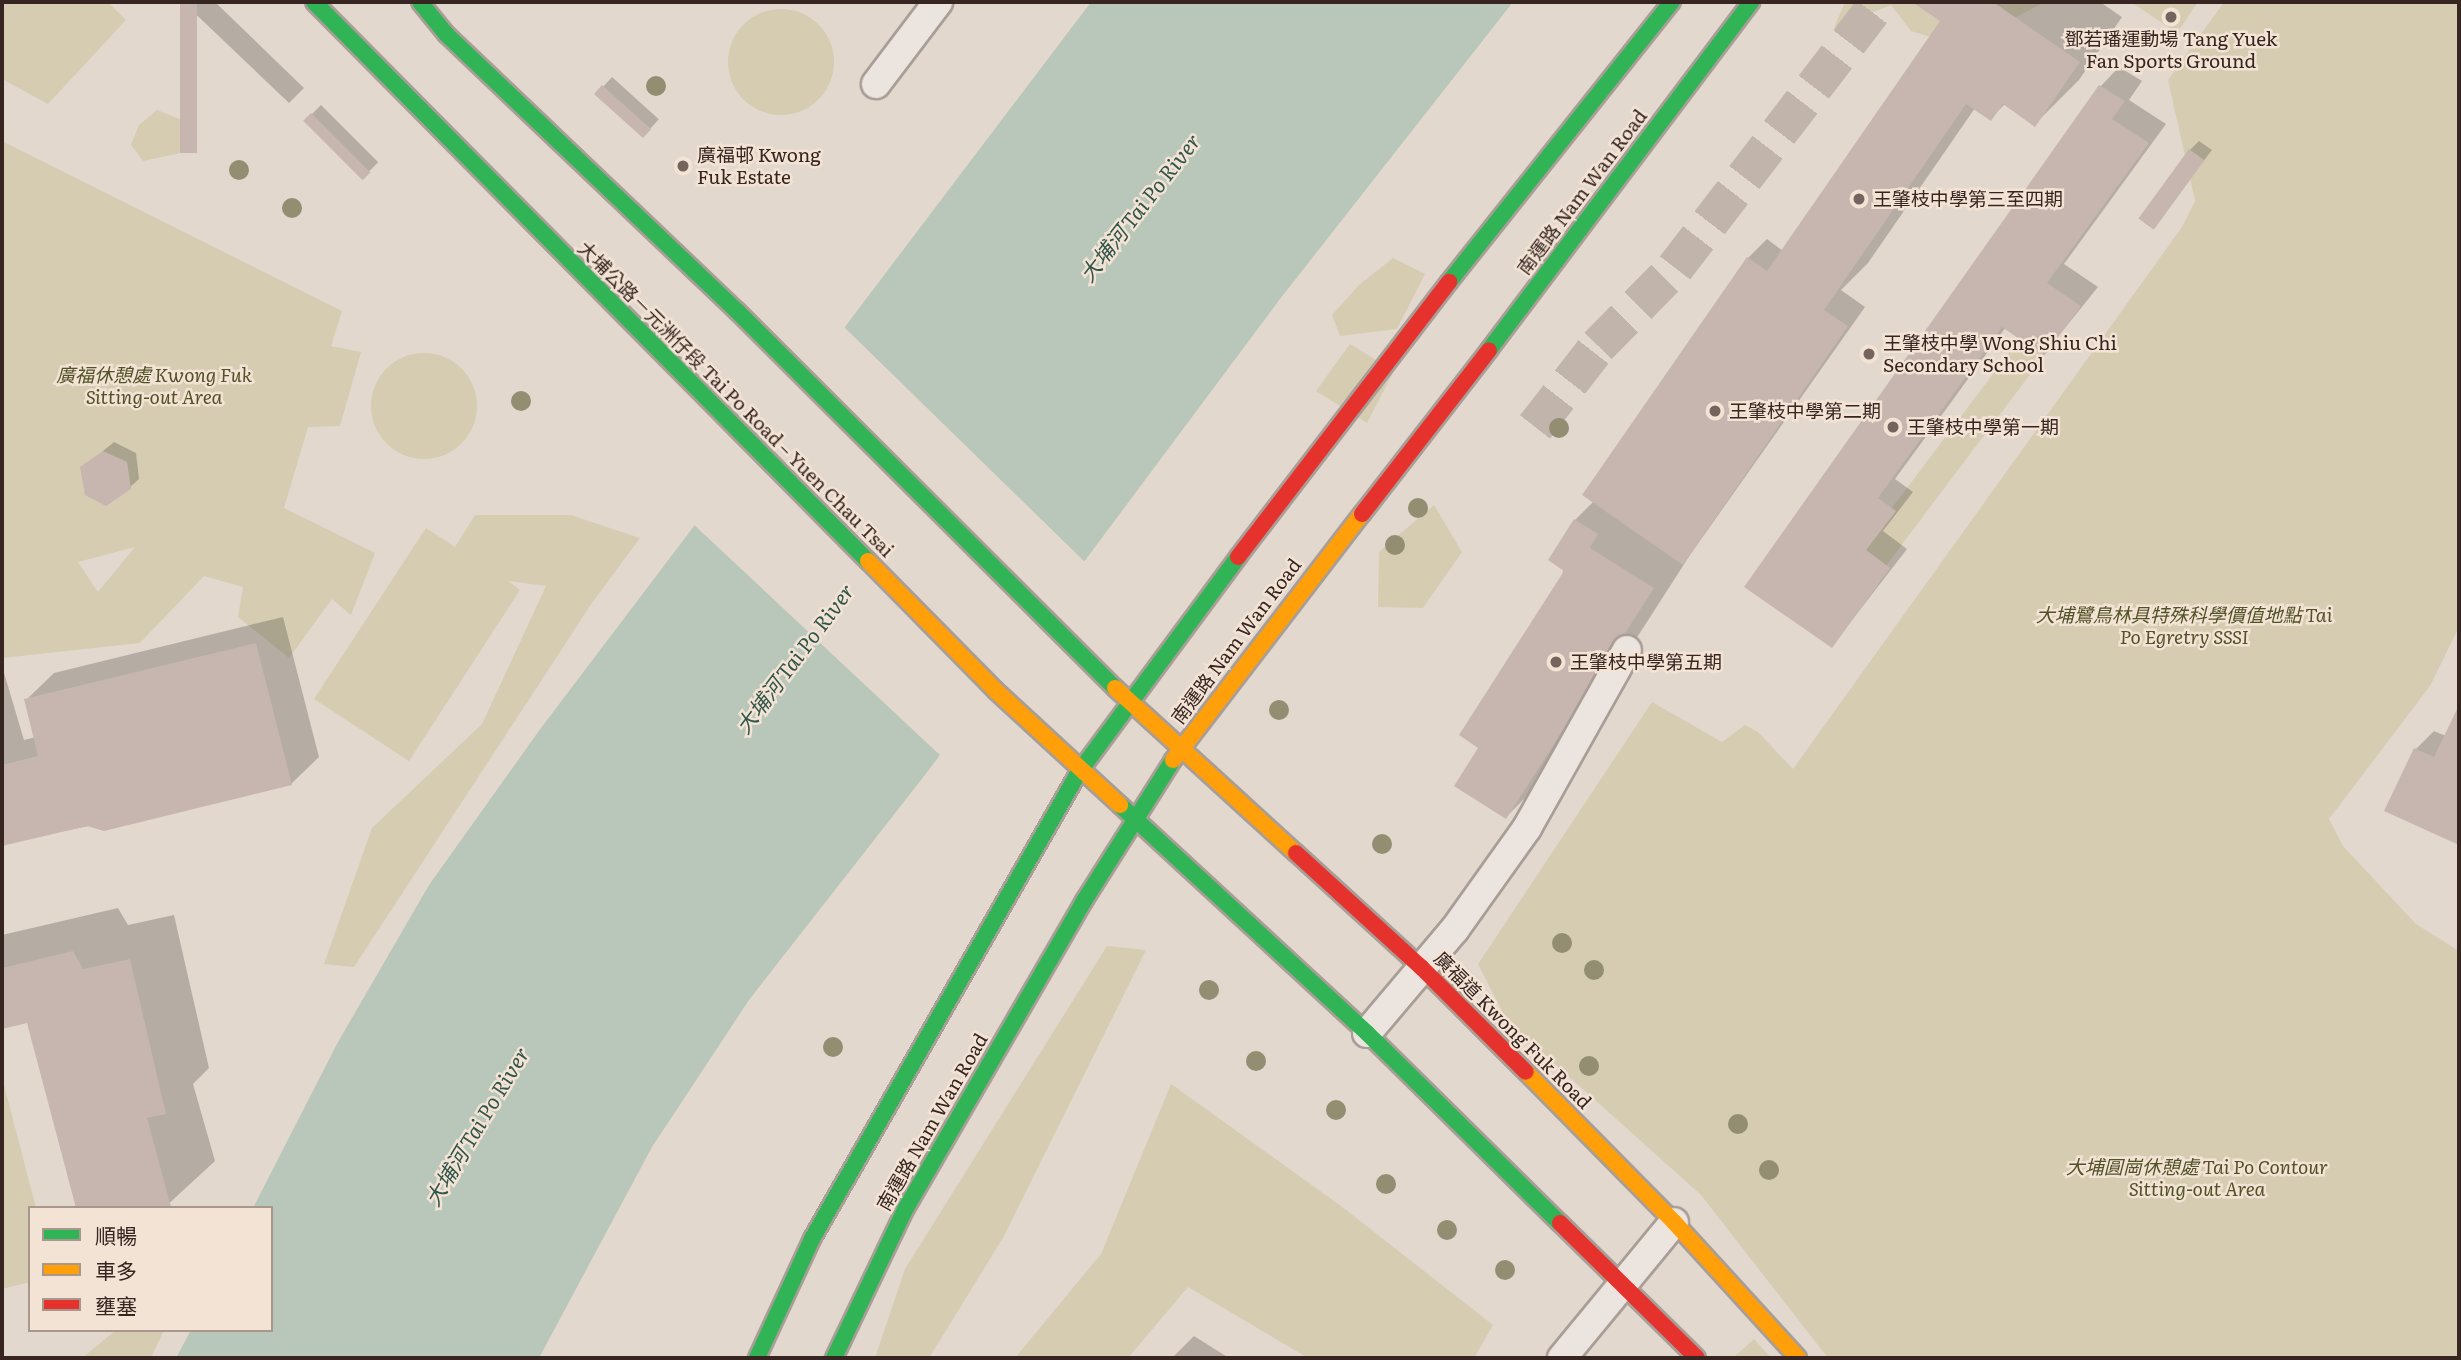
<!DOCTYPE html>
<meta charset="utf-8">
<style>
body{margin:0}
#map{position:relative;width:2461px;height:1360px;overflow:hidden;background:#e3d8ce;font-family:Literata,"Noto Sans TC",serif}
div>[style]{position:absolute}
.green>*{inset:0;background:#d5ccb1;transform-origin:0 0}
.round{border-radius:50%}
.water>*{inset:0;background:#b9c6ba}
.pier>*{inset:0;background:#e3d8ce}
.shadow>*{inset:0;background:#0003;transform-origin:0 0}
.building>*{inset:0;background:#c6b6af;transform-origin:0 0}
.street-tunnel>*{height:38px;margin-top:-19px;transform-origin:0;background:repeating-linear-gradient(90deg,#c0b4ab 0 38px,transparent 0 57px)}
.roads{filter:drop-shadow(2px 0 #a89e97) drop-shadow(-2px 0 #a89e97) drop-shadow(0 2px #a89e97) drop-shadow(0 -2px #a89e97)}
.lane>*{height:28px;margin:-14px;padding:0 14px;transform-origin:14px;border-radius:14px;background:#ece5df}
.fast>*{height:16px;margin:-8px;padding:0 8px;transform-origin:8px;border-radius:8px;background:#30b455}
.slow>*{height:16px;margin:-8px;padding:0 8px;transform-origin:8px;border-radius:8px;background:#ff9f0a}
.jam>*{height:16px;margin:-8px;padding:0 8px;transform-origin:8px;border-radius:8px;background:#e5322d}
.trees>*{width:20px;height:20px;margin:-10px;border-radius:50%;background:#938e72}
.dots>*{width:19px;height:19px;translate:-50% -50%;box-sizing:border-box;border:4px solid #f3e3d5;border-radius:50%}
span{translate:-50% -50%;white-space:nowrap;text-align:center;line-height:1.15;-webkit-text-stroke:5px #f3e3d5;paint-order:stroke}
.poi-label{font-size:19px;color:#362520}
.left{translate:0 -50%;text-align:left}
.street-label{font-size:19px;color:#362520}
.park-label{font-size:19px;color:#515227;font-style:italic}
.water-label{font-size:21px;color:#30554a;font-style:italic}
.frame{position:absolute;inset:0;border:4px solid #362520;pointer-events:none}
.legend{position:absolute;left:28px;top:1206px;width:245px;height:126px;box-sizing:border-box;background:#f3e3d5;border:2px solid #a7978d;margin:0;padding:9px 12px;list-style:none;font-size:21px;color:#362520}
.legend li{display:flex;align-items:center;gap:14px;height:35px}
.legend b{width:35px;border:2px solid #a7978d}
</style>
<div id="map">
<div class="green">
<i style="clip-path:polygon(2px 2px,108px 2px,126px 20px,48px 104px,2px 79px)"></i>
<i style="clip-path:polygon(1845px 2px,2045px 2px,1961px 46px,1911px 31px,1891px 5px,1834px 28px)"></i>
<i style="clip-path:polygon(2131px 2px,2198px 2px,2177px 33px)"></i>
<i style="clip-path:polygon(2224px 2px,2459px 2px,2459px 627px,2430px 686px,2329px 819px,2343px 846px,2416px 924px,2459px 951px,2459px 1358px,1828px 1358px,1701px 1195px,1507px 1021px,1478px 964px,1652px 702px,1722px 742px,1745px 725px,1758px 732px,1793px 769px,2182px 227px,2195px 201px,2168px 80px)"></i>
<i class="round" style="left:728px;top:9px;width:106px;height:106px"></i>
<i style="clip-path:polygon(157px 110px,187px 122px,190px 151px,143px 161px,131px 145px,139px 125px)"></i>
<i style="clip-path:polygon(evenodd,2px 141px,342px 311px,331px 346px,361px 352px,340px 426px,308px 427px,284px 508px,375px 553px,351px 615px,332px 599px,289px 658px,238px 617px,243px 587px,204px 576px,140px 643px,2px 658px,2px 141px,135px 547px,98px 592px,78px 562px,135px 547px)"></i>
<i style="clip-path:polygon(1393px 258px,1425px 274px,1397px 329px,1340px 336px,1332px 315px,1359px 285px)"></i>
<i style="left:2020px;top:338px;width:30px;height:262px;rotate:37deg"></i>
<i style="clip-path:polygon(1350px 344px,1394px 371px,1367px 423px,1316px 391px)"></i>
<i class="round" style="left:371px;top:353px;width:106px;height:106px"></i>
<i style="clip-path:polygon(1434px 505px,1462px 552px,1423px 608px,1378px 607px,1379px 552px)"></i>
<i style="clip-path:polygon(475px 515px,571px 515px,640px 538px,592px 603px,354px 967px,324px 964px,372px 828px,482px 724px,546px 586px,508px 581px,520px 590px,409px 761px,314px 699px,426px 528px,455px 547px)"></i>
<i style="clip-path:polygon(1107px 946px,1146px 950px,1003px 1238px,929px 1358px,875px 1358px,905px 1269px)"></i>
<i style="clip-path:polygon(2px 1077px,36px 1208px,30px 1208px,30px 1282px,2px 1289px)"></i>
<i style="clip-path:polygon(1171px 1084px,1341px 1206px,1493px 1325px,1474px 1358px,1308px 1358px,1188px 1287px,1128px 1358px,1015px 1358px,1101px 1254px)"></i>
<i style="clip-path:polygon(116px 1330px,164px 1330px,151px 1358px,82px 1358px)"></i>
<i style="clip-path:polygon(1754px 1339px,1771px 1358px,1733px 1358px)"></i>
</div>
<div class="water">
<i style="clip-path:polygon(1091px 2px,1513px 2px,1280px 299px,928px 771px,749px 1000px,652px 1147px,539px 1358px,176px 1358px,191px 1330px,271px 1330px,271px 1208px,253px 1208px,338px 1042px,429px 885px,541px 728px)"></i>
</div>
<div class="pier">
<i style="clip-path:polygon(842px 325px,1086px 563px,942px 757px,691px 522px)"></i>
</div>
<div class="shadow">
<i style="clip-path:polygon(183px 2px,215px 2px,304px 88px,289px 103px)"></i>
<i style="clip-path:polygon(1915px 2px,2100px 2px,2122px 17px,2079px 80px,2034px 125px,2005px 104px,1991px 118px,1975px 108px,1868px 263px,1841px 290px,1865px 307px,1690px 555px,1550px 773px,1506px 817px,1575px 520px,1594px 501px,1748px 258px,1767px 239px,1783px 251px,1943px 21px)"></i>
<i style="clip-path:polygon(2119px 67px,2142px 81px,2129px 100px,2166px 124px,2064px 264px,2098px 287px,2044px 354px,2006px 327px,1895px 479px,1913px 492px,1883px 531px,1907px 549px,1832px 646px,1747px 587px,2101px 86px)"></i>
<i style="left:612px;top:77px;width:63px;height:23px;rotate:42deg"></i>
<i style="left:321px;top:105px;width:81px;height:22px;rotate:45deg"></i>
<i style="clip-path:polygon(2199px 141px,2212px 150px,2152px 227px,2190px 150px)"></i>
<i style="clip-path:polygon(114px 442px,136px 453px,139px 479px,129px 488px,82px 468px)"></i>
<i style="clip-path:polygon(283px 617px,319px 757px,291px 784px,2px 844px,2px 666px,24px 740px,36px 737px,26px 700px,54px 673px)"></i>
<i style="clip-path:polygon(2459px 709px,2459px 843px,2387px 810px,2415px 750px,2434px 731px,2446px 736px)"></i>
<i style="clip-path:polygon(118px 908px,128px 925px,174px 915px,209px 1068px,193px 1084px,215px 1161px,164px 1208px,78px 1208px,28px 1020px,2px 1027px,2px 935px)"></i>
<i style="clip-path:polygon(1194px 1336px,1229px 1358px,1172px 1358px)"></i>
</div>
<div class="building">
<i style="left:180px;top:2px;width:17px;height:151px"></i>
<i style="clip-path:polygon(1912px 2px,1993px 2px,2080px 62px,2035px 127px,2003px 104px,1991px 121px,1966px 104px,1824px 310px,1848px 326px,1683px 565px,1582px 495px,1747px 257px,1767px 271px,1940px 21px)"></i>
<i style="left:602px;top:85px;width:66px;height:12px;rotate:42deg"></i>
<i style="clip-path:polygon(2099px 85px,2125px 101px,2112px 119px,2149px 143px,2047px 283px,2081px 306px,2044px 356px,2002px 327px,1878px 498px,1896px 511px,1866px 550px,1890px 568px,1832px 648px,1744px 587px)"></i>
<i style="left:311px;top:113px;width:84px;height:11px;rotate:45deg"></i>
<i style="left:2189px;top:149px;width:19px;height:86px;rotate:36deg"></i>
<i style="clip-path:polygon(103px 451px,127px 462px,131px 489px,106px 506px,85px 495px,80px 467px)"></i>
<i style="clip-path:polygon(1574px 519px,1598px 534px,1590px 548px,1654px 588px,1506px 819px,1454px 786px,1478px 748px,1459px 735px,1564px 571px,1548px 560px)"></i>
<i style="clip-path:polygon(256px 643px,292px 785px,104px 831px,87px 826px,2px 846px,2px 765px,38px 756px,24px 699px)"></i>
<i style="clip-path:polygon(2459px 705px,2459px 845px,2384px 811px,2414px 748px,2434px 757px)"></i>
<i style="clip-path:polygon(73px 951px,83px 969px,130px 959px,166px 1114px,147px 1118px,171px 1207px,76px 1208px,27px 1023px,2px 1029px,2px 968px)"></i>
</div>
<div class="street-tunnel">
<i style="left:1535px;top:427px;width:103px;rotate:-52.1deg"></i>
<i style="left:1598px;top:346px;width:110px;rotate:-45.4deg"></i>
<i style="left:1675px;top:268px;width:335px;rotate:-52.5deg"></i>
</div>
<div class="roads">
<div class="lane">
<i style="left:876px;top:84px;width:103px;rotate:-52.9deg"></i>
<i style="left:1367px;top:1033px;width:136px;rotate:-49.8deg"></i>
<i style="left:1455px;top:929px;width:124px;rotate:-54.5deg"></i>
<i style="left:1527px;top:828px;width:204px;rotate:-60.7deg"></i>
<i style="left:1562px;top:1358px;width:176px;rotate:-50.5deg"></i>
</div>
<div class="fast">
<i style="left:314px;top:2px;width:787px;rotate:45.26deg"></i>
<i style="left:420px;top:2px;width:41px;rotate:50.9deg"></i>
<i style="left:446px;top:34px;width:402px;rotate:43.6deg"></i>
<i style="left:737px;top:311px;width:534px;rotate:44.92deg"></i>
<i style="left:1449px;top:282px;width:358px;rotate:-51.5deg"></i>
<i style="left:1489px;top:350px;width:436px;rotate:-53deg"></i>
<i style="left:1120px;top:805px;width:336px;rotate:42.7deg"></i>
<i style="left:1367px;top:1033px;width:271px;rotate:44.6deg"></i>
<i style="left:757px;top:1358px;width:131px;rotate:-65.2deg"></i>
<i style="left:812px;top:1239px;width:538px;rotate:-60.24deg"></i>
<i style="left:1079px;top:772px;width:267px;rotate:-53.5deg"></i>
<i style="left:834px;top:1358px;width:166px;rotate:-64.4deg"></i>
<i style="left:906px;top:1208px;width:355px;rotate:-59.9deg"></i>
<i style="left:1084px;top:901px;width:167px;rotate:-57.7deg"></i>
</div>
<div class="slow">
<i style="left:868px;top:561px;width:181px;rotate:45.4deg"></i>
<i style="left:995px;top:690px;width:170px;rotate:42.6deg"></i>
<i style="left:1115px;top:688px;width:245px;rotate:42.4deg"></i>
<i style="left:1173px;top:760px;width:310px;rotate:-52.5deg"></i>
<i style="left:1526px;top:1072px;width:211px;rotate:45.4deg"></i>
<i style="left:1674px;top:1222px;width:184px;rotate:47.6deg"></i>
</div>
<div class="jam">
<i style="left:1362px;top:514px;width:207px;rotate:-52.2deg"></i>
<i style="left:1238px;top:557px;width:347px;rotate:-52.5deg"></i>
<i style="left:1296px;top:853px;width:169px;rotate:42.4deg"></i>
<i style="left:1421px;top:967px;width:148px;rotate:45deg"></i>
<i style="left:1560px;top:1223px;width:192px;rotate:44.6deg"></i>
</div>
</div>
<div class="trees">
<i style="left:656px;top:86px"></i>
<i style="left:239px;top:170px"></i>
<i style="left:292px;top:208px"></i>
<i style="left:521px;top:401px"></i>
<i style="left:1559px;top:428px"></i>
<i style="left:1418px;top:508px"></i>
<i style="left:1395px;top:545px"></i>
<i style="left:1279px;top:710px"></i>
<i style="left:1382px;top:844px"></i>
<i style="left:1562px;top:943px"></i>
<i style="left:1594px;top:970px"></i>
<i style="left:1209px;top:990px"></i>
<i style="left:833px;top:1047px"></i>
<i style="left:1256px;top:1061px"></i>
<i style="left:1589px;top:1066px"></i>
<i style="left:1336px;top:1110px"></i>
<i style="left:1738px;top:1124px"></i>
<i style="left:1769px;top:1170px"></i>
<i style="left:1386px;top:1184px"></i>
<i style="left:1447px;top:1230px"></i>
<i style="left:1505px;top:1270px"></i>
</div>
<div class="dots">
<i style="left:2171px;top:17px;background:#73645d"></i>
<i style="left:683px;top:166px;background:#73645d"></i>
<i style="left:1859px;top:199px;background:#73645d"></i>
<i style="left:1869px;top:354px;background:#73645d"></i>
<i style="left:1715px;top:411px;background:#73645d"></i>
<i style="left:1893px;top:427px;background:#73645d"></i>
<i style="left:1556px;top:662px;background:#73645d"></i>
</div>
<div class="poi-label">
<span style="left:2171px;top:50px">鄧若璠運動場 Tang Yuek<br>Fan Sports Ground</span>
<span class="left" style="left:697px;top:166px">廣福邨 Kwong<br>Fuk Estate</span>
<span class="left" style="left:1873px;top:199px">王肇枝中學第三至四期</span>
<span class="left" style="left:1883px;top:354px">王肇枝中學 Wong Shiu Chi<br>Secondary School</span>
<span class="left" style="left:1729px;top:411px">王肇枝中學第二期</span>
<span class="left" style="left:1907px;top:427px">王肇枝中學第一期</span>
<span class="left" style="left:1570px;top:662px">王肇枝中學第五期</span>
</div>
<div class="street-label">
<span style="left:1582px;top:192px;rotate:-53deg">南運路 Nam Wan Road</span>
<span style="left:736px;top:399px;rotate:45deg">大埔公路－元洲仔段 Tai Po Road – Yuen Chau Tsai</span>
<span style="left:1236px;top:641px;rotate:-53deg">南運路 Nam Wan Road</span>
<span style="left:1513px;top:1030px;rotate:45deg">廣福道 Kwong Fuk Road</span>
<span style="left:932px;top:1122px;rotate:-60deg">南運路 Nam Wan Road</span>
</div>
<div class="park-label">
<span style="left:154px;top:386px">廣福休憩處 Kwong Fuk<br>Sitting-out Area</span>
<span style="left:2184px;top:626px">大埔鷺鳥林具特殊科學價值地點 Tai<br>Po Egretry SSSI</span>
<span style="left:2197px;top:1178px">大埔圓崗休憩處 Tai Po Contour<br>Sitting-out Area</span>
</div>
<div class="water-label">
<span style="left:1139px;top:207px;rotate:-52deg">大埔河 Tai Po River</span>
<span style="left:794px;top:658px;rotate:-53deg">大埔河 Tai Po River</span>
<span style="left:476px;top:1126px;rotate:-59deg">大埔河 Tai Po River</span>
</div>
<div class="frame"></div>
<ul class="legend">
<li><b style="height:9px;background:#30b455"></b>順暢</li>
<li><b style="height:9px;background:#ff9f0a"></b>車多</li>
<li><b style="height:9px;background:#e5322d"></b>壅塞</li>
</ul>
</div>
